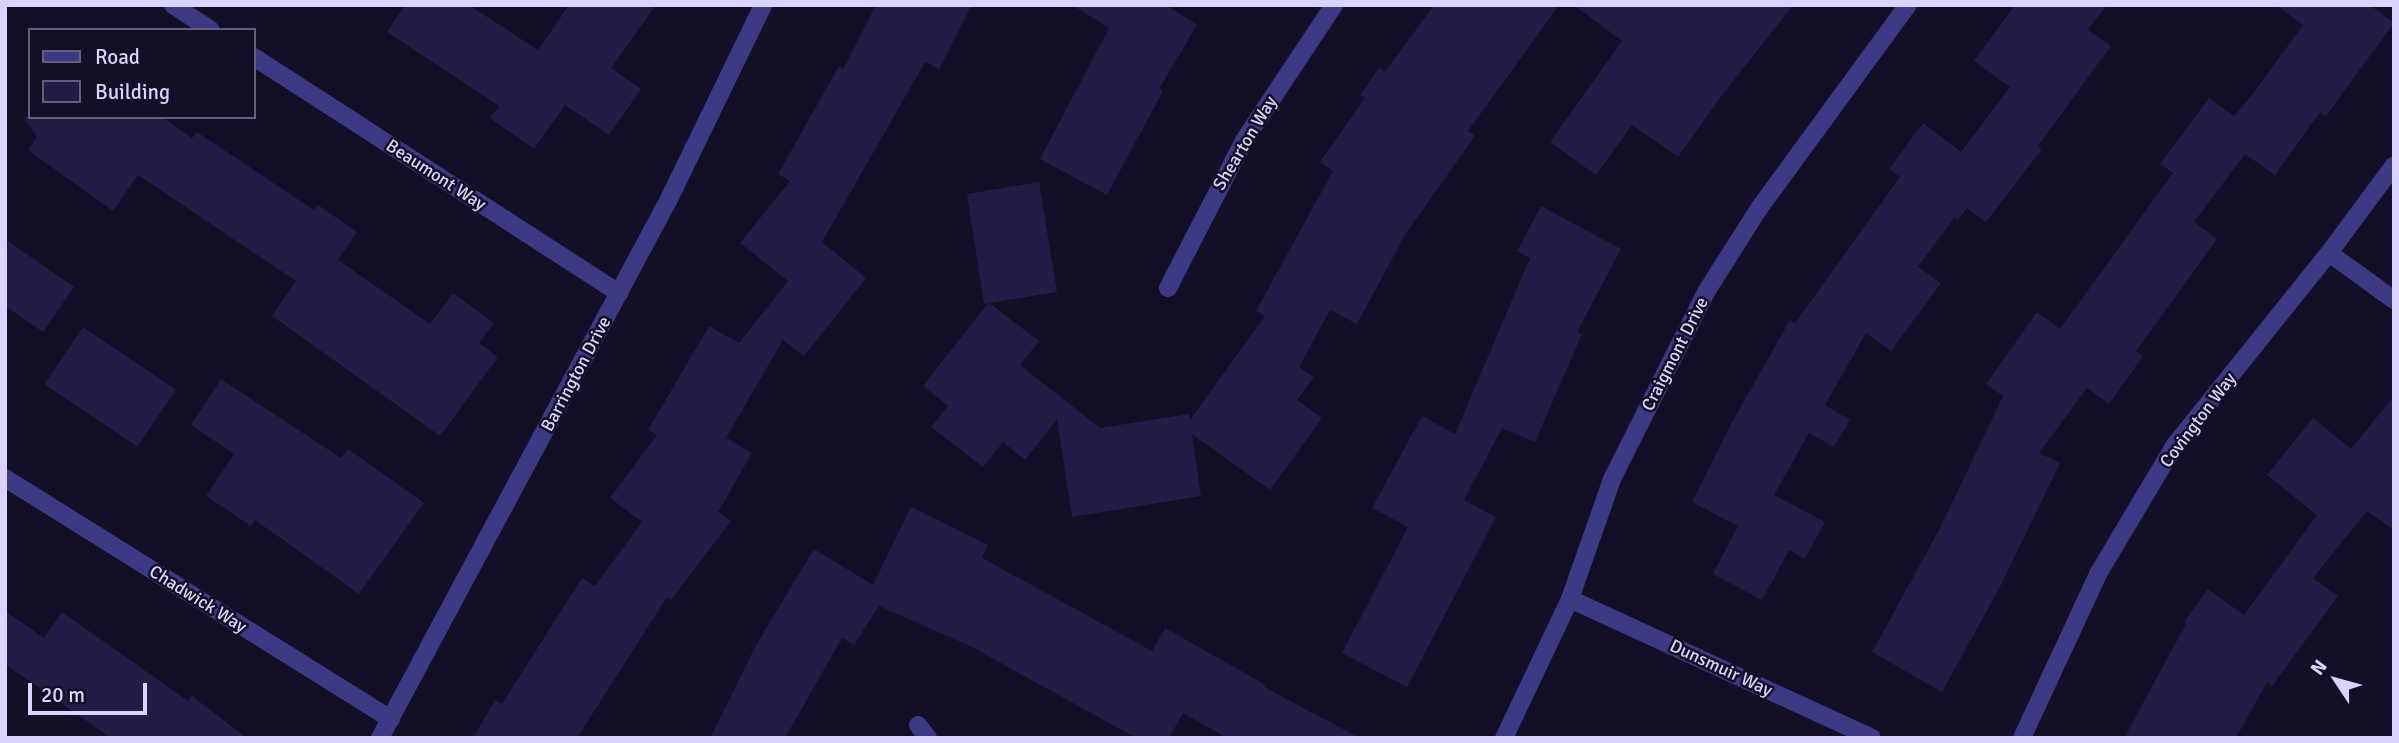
<!DOCTYPE html>
<style>
body{margin:0}
#map{position:relative;width:2399px;height:743px;overflow:hidden;background:#130f26;font-family:Signika,sans-serif}
div>[style]{position:absolute}
.building>*{inset:0;background:#241b47;transform-origin:0 0}
.street>*{height:18px;margin:-9px;padding:0 9px;transform-origin:9px;border-radius:9px;background:#3d3a85}
span{translate:-50% -50%;white-space:nowrap;text-align:center;line-height:1.15;-webkit-text-stroke:5px #130f26;paint-order:stroke}
.street-label{font-size:18px;color:#d9d4ff}
.frame{position:absolute;inset:0;border:7px solid #d9d4ff;pointer-events:none}
.legend{position:absolute;left:28px;top:28px;width:228px;height:91px;box-sizing:border-box;background:#130f26;border:2px solid #625e7d;margin:0;padding:9px 12px;list-style:none;font-size:21px;color:#d9d4ff}
.legend li{display:flex;align-items:center;gap:14px;height:35px}
.legend b{width:35px;border:2px solid #625e7d}
.north{position:absolute;left:2301px;top:645px;width:70px;height:70px;-webkit-text-stroke:5px #130f26;paint-order:stroke;rotate:306deg;font-size:19px;font-weight:700;line-height:28px;text-align:center;color:#d9d4ff}
.north::after{content:'';display:block;margin:auto;width:24px;height:32px;background:#d9d4ff;clip-path:polygon(50% 0,100% 100%,50% 72%,0 100%)}
.scale{position:absolute;left:28px;top:683px;width:119px;height:32px;box-sizing:border-box;border:4px solid #d9d4ff;border-top:0;padding-left:9px;font-size:21px;line-height:24px;white-space:nowrap;color:#d9d4ff;-webkit-text-stroke:5px #130f26;paint-order:stroke}
</style>
<div id="map">
<div class="building">
<i style="clip-path:polygon(405px 5px,469px 5px,538px 50px,569px 5px,656px 5px,611px 68px,641px 89px,609px 135px,565px 105px,534px 149px,490px 118px,499px 106px,387px 32px)"></i>
<i style="clip-path:polygon(876px 5px,972px 5px,939px 69px,925px 62px,822px 242px,866px 278px,804px 356px,783px 340px,726px 438px,752px 453px,718px 512px,731px 521px,671px 600px,667px 597px,577px 738px,473px 738px,495px 700px,502px 704px,582px 578px,595px 586px,642px 522px,610px 498px,657px 435px,648px 430px,709px 326px,739px 343px,788px 281px,740px 243px,790px 181px,778px 174px,839px 66px,843px 69px)"></i>
<i style="clip-path:polygon(1072px 5px,1166px 5px,1197px 25px,1159px 89px,1163px 91px,1107px 195px,1040px 159px,1109px 28px)"></i>
<i style="clip-path:polygon(1434px 5px,1559px 5px,1468px 131px,1475px 136px,1406px 233px,1357px 324px,1330px 310px,1299px 367px,1314px 377px,1297px 400px,1322px 418px,1270px 490px,1192px 434px,1201px 496px,1072px 517px,1057px 419px,1025px 460px,1003px 442px,983px 467px,931px 427px,948px 406px,923px 386px,988px 303px,984px 304px,967px 194px,1039px 182px,1057px 292px,989px 303px,1039px 341px,1020px 365px,1100px 428px,1189px 414px,1190px 420px,1265px 316px,1256px 311px,1333px 171px,1320px 162px,1365px 98px,1360px 95px,1379px 68px,1385px 72px)"></i>
<i style="clip-path:polygon(1574px 5px,1793px 5px,1720px 98px,1678px 157px,1632px 125px,1596px 175px,1550px 142px,1622px 41px)"></i>
<i style="clip-path:polygon(2015px 5px,2107px 5px,2088px 30px,2111px 46px,2038px 146px,2042px 149px,1986px 222px,1967px 208px,1958px 220px,1954px 218px,1918px 267px,1941px 283px,1891px 351px,1866px 333px,1825px 405px,1850px 420px,1834px 447px,1809px 433px,1774px 495px,1825px 522px,1805px 559px,1789px 550px,1762px 600px,1713px 574px,1738px 526px,1692px 502px,1731px 424px,1790px 320px,1795px 323px,1900px 177px,1889px 169px,1923px 123px,1961px 152px,2010px 87px,1974px 61px)"></i>
<i style="clip-path:polygon(2276px 5px,2370px 5px,2394px 23px,2326px 116px,2320px 112px,2275px 175px,2245px 154px,2194px 222px,2217px 239px,2136px 351px,2143px 356px,2109px 404px,2087px 388px,2039px 453px,2060px 463px,2001px 585px,1942px 692px,1872px 652px,1940px 528px,2003px 396px,1986px 384px,2037px 312px,2060px 329px,2173px 173px,2160px 164px,2209px 98px,2234px 116px,2252px 95px,2303px 25px)"></i>
<i style="clip-path:polygon(24px 117px,162px 117px,192px 138px,197px 132px,314px 210px,318px 205px,357px 232px,338px 260px,430px 324px,453px 293px,494px 323px,479px 343px,498px 357px,440px 436px,272px 316px,296px 281px,138px 175px,113px 211px,28px 150px,37px 138px)"></i>
<i style="clip-path:polygon(1541px 206px,1621px 249px,1577px 332px,1582px 334px,1535px 442px,1502px 428px,1464px 500px,1496px 517px,1407px 687px,1342px 653px,1408px 527px,1372px 508px,1422px 416px,1455px 434px,1530px 258px,1517px 251px)"></i>
<i style="clip-path:polygon(5px 239px,74px 287px,43px 332px,5px 306px)"></i>
<i style="left:83px;top:327px;width:112px;height:69px;rotate:34deg"></i>
<i style="clip-path:polygon(221px 379px,341px 458px,348px 449px,424px 503px,359px 594px,255px 520px,251px 526px,206px 496px,234px 454px,191px 425px)"></i>
<i style="clip-path:polygon(2394px 396px,2394px 530px,2367px 511px,2313px 578px,2338px 596px,2272px 686px,2267px 682px,2236px 738px,2124px 738px,2186px 624px,2184px 622px,2208px 589px,2244px 615px,2317px 515px,2267px 475px,2313px 418px,2351px 449px)"></i>
<i style="clip-path:polygon(911px 507px,988px 545px,982px 558px,1152px 651px,1165px 628px,1266px 685px,1264px 687px,1360px 738px,1227px 738px,1183px 713px,1169px 738px,1136px 738px,972px 647px,879px 606px,854px 645px,842px 638px,785px 738px,710px 738px,755px 647px,814px 549px,873px 585px)"></i>
<i style="clip-path:polygon(5px 611px,44px 638px,62px 612px,188px 701px,192px 696px,247px 738px,111px 738px,5px 664px)"></i>
</div>
<div class="street">
<i style="left:173px;top:5px;width:45px;rotate:33.3deg"></i>
<i style="left:254px;top:57px;width:435px;rotate:32.9deg"></i>
<i style="left:2329px;top:253px;width:80px;rotate:35.9deg"></i>
<i style="left:1168px;top:288px;width:168px;rotate:-62.7deg"></i>
<i style="left:1245px;top:139px;width:161px;rotate:-56.4deg"></i>
<i style="left:5px;top:478px;width:455px;rotate:32deg"></i>
<i style="left:1570px;top:599px;width:332px;rotate:24.7deg"></i>
<i style="left:918px;top:725px;width:16px;rotate:52deg"></i>
<i style="left:380px;top:738px;width:612px;rotate:-61.8deg"></i>
<i style="left:669px;top:199px;width:216px;rotate:-64.1deg"></i>
<i style="left:1504px;top:738px;width:154px;rotate:-64.6deg"></i>
<i style="left:1570px;top:599px;width:127px;rotate:-70.7deg"></i>
<i style="left:1612px;top:479px;width:209px;rotate:-63.3deg"></i>
<i style="left:1706px;top:292px;width:101px;rotate:-57.6deg"></i>
<i style="left:1760px;top:207px;width:250px;rotate:-53.8deg"></i>
<i style="left:2022px;top:738px;width:181px;rotate:-65.1deg"></i>
<i style="left:2098px;top:574px;width:150px;rotate:-59.2deg"></i>
<i style="left:2175px;top:445px;width:246px;rotate:-51.3deg"></i>
<i style="left:2329px;top:253px;width:109px;rotate:-53.5deg"></i>
</div>
<div class="street-label">
<span style="left:1245px;top:143px;rotate:-59deg">Shearton Way</span>
<span style="left:436px;top:175px;rotate:33deg">Beaumont Way</span>
<span style="left:1675px;top:354px;rotate:-63deg">Craigmont Drive</span>
<span style="left:576px;top:374px;rotate:-62deg">Barrington Drive</span>
<span style="left:2198px;top:420px;rotate:-53deg">Covington Way</span>
<span style="left:198px;top:599px;rotate:32deg">Chadwick Way</span>
<span style="left:1721px;top:668px;rotate:25deg">Dunsmuir Way</span>
</div>
<div class="frame"></div>
<ul class="legend">
<li><b style="height:9px;background:#3d3a85"></b>Road</li>
<li><b style="height:19px;background:#241b47"></b>Building</li>
</ul>
<div class="north">N</div>
<div class="scale">20 m</div>
</div>
